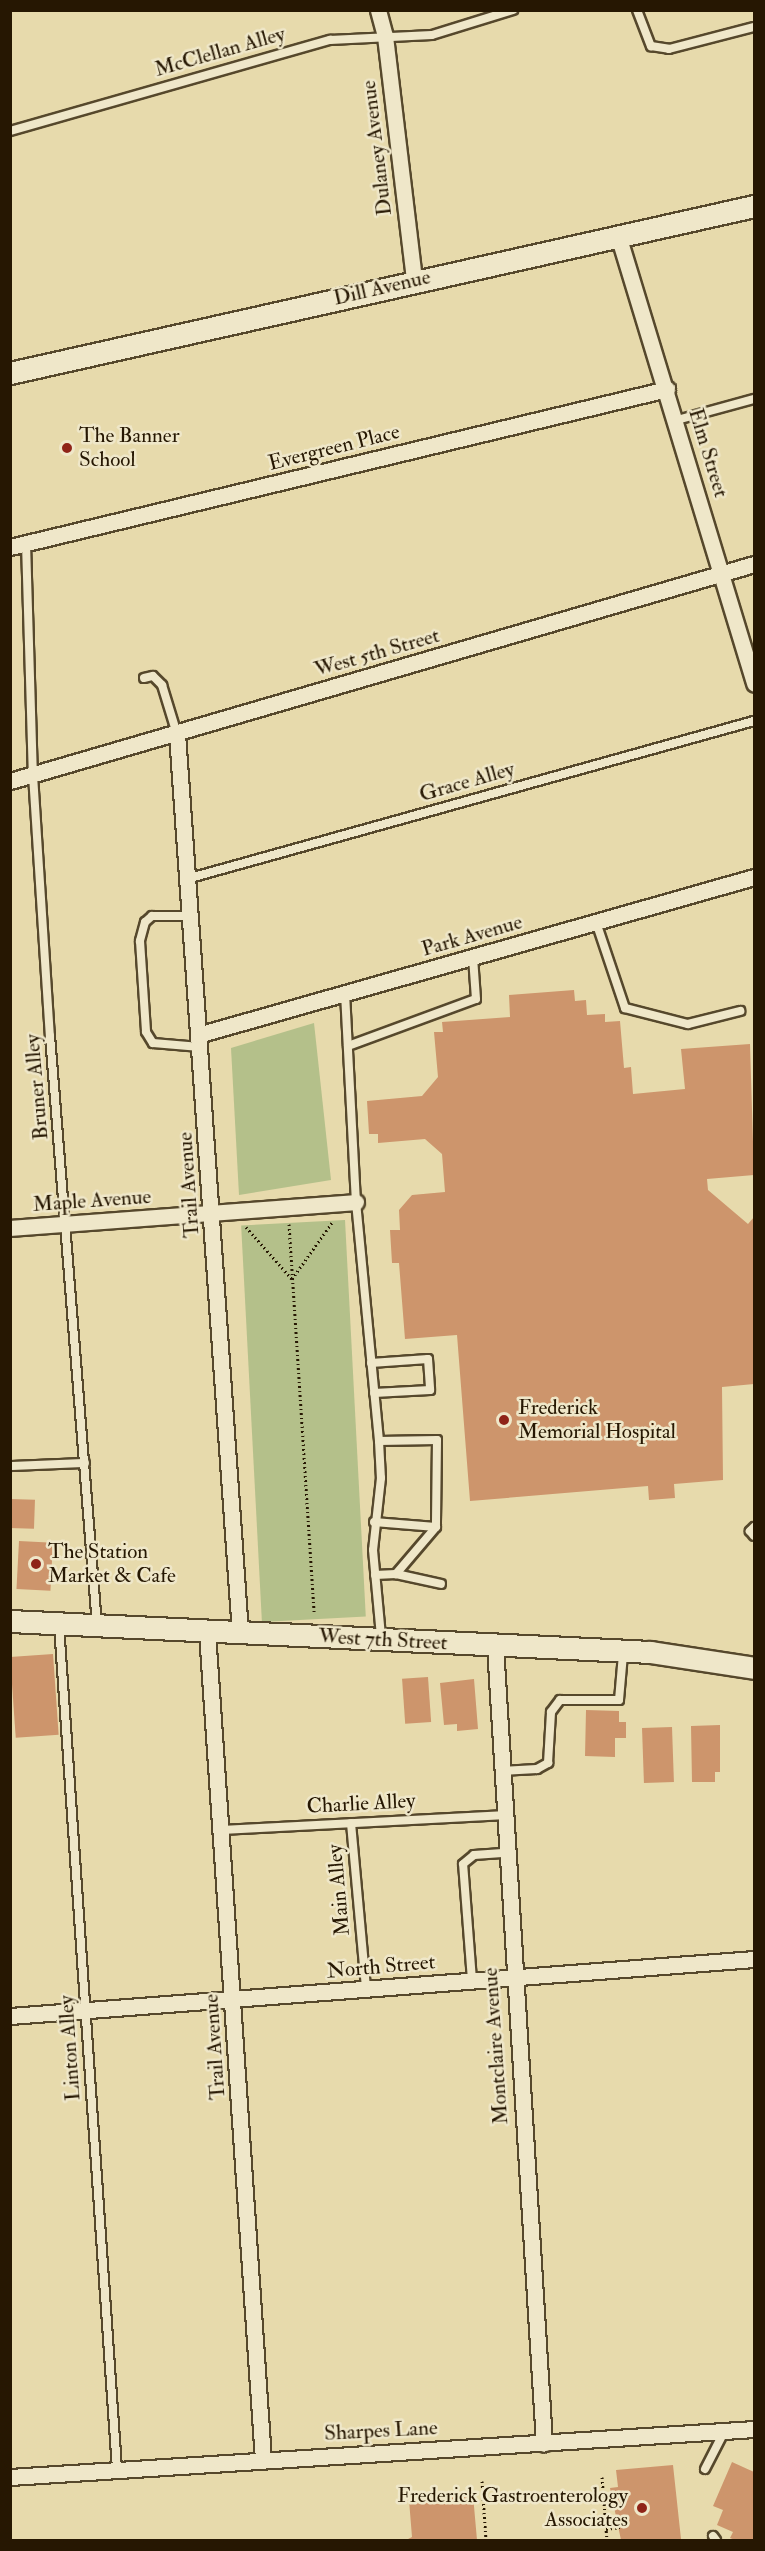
<!DOCTYPE html>
<style>
body{margin:0}
#map{position:relative;width:765px;height:2551px;overflow:hidden;background:#e7daac;font-family:"IM FELL Double Pica",serif}
div>[style]{position:absolute}
.green>*{inset:0;background:#b4c08a;transform-origin:0 0}
.building>*{inset:0;background:#cd956c;transform-origin:0 0}
.path>*{height:3px;margin-top:-1.5px;transform-origin:0;background:repeating-linear-gradient(90deg,#261702 0 1.5px,transparent 0 4.5px)}
.roads{filter:drop-shadow(2px 0 #56482c) drop-shadow(-2px 0 #56482c) drop-shadow(0 2px #56482c) drop-shadow(0 -2px #56482c)}
.service>*{height:8px;margin:-4px;padding:0 4px;transform-origin:4px;border-radius:4px;background:#efe7c9}
.minor>*{height:15px;margin:-7.5px;padding:0 7.5px;transform-origin:7.5px;border-radius:7.5px;background:#efe7c9}
.secondary>*{height:21px;margin:-10.5px;padding:0 10.5px;transform-origin:10.5px;border-radius:10.5px;background:#efe7c9}
.dots>*{width:16px;height:16px;translate:-50% -50%;box-sizing:border-box;border:3px solid #efe7c9;border-radius:50%}
span{translate:-50% -50%;white-space:nowrap;text-align:center;line-height:1.15;-webkit-text-stroke:5px #efe7c9;paint-order:stroke}
.street-label{font-size:21px;color:#261702}
.poi-label{font-size:21px;color:#261702}
.left{translate:0 -50%;text-align:left}
.right{translate:-100% -50%;text-align:right}
.frame{position:absolute;inset:0;border:12px solid #261702;pointer-events:none}
</style>
<div id="map">
<div class="green">
<i style="clip-path:polygon(314px 1023px,331px 1180px,239px 1195px,231px 1048px)"></i>
<i style="left:345px;top:1220px;width:397px;height:104px;rotate:87deg"></i>
</div>
<div class="building">
<i style="clip-path:polygon(574px 990px,575px 1001px,586px 1000px,587px 1015px,605px 1014px,605px 1022px,620px 1021px,624px 1068px,631px 1067px,633px 1094px,685px 1089px,681px 1049px,750px 1044px,754px 1175px,707px 1179px,708px 1190px,748px 1224px,754px 1217px,754px 1384px,722px 1387px,723px 1480px,674px 1484px,675px 1498px,649px 1500px,648px 1486px,470px 1501px,457px 1335px,405px 1339px,399px 1263px,392px 1263px,390px 1230px,400px 1230px,399px 1210px,412px 1195px,445px 1192px,442px 1154px,425px 1139px,378px 1143px,378px 1134px,369px 1134px,367px 1101px,422px 1096px,438px 1077px,434px 1032px,443px 1032px,442px 1022px,510px 1017px,509px 995px)"></i>
<i style="left:10px;top:1499px;width:25px;height:29px;rotate:2deg"></i>
<i style="left:19px;top:1541px;width:34px;height:48px;rotate:3deg"></i>
<i style="left:53px;top:1654px;width:81px;height:43px;rotate:86deg"></i>
<i style="left:428px;top:1677px;width:45px;height:26px;rotate:86deg"></i>
<i style="clip-path:polygon(474px 1679px,478px 1729px,457px 1731px,457px 1724px,444px 1725px,440px 1683px)"></i>
<i style="clip-path:polygon(586px 1710px,619px 1711px,619px 1722px,626px 1722px,626px 1738px,615px 1738px,615px 1757px,585px 1756px)"></i>
<i style="clip-path:polygon(720px 1725px,720px 1772px,715px 1772px,715px 1782px,692px 1782px,691px 1726px)"></i>
<i style="left:672px;top:1727px;width:55px;height:30px;rotate:88deg"></i>
<i style="clip-path:polygon(732px 2462px,754px 2472px,754px 2540px,735px 2540px,730px 2538px,733px 2532px,717px 2525px,723px 2510px,713px 2506px)"></i>
<i style="clip-path:polygon(673px 2465px,681px 2539px,621px 2540px,610px 2488px,618px 2487px,616px 2470px)"></i>
<i style="clip-path:polygon(473px 2495px,477px 2540px,406px 2540px,412px 2537px,409px 2500px)"></i>
</div>
<div class="path">
<i style="left:289px;top:1224px;width:391px;rotate:86.3deg"></i>
<i style="left:246px;top:1227px;width:69px;rotate:48.5deg"></i>
<i style="left:292px;top:1279px;width:71px;rotate:-54.7deg"></i>
<i style="left:602px;top:2477px;width:63px;rotate:85.5deg"></i>
<i style="left:482px;top:2481px;width:59px;rotate:86.1deg"></i>
<i style="left:603px;top:2496px;width:8px;rotate:-7deg"></i>
<i style="left:606px;top:2529px;width:14px;rotate:-8deg"></i>
</div>
<div class="roads">
<div class="service">
<i style="left:637px;top:10px;width:39px;rotate:69deg"></i>
<i style="left:651px;top:46px;width:18px;rotate:9deg"></i>
<i style="left:669px;top:49px;width:88px;rotate:-14.5deg"></i>
<i style="left:10px;top:131px;width:333px;rotate:-15.9deg"></i>
<i style="left:330px;top:40px;width:102px;rotate:-2.8deg"></i>
<i style="left:432px;top:35px;width:85px;rotate:-17.2deg"></i>
<i style="left:677px;top:420px;width:80px;rotate:-15.3deg"></i>
<i style="left:26px;top:543px;width:232px;rotate:88.3deg"></i>
<i style="left:33px;top:775px;width:262px;rotate:86.3deg"></i>
<i style="left:50px;top:1036px;width:591px;rotate:85.44deg"></i>
<i style="left:144px;top:678px;width:9px;rotate:-13deg"></i>
<i style="left:153px;top:676px;width:13px;rotate:45deg"></i>
<i style="left:162px;top:685px;width:51px;rotate:73deg"></i>
<i style="left:190px;top:878px;width:585px;rotate:-15.56deg"></i>
<i style="left:191px;top:916px;width:39px;rotate:180deg"></i>
<i style="left:152px;top:916px;width:9px;rotate:139deg"></i>
<i style="left:145px;top:922px;width:20px;rotate:105deg"></i>
<i style="left:140px;top:941px;width:91px;rotate:86.2deg"></i>
<i style="left:146px;top:1032px;width:13px;rotate:58deg"></i>
<i style="left:153px;top:1043px;width:47px;rotate:4.9deg"></i>
<i style="left:596px;top:922px;width:91px;rotate:71.4deg"></i>
<i style="left:625px;top:1008px;width:65px;rotate:14.3deg"></i>
<i style="left:688px;top:1024px;width:54px;rotate:-14deg"></i>
<i style="left:345px;top:993px;width:209px;rotate:87deg"></i>
<i style="left:356px;top:1202px;width:240px;rotate:84.5deg"></i>
<i style="left:379px;top:1441px;width:37px;rotate:87deg"></i>
<i style="left:381px;top:1478px;width:72px;rotate:96.3deg"></i>
<i style="left:373px;top:1550px;width:87px;rotate:84.7deg"></i>
<i style="left:348px;top:1046px;width:136px;rotate:-20.2deg"></i>
<i style="left:476px;top:999px;width:42px;rotate:-94.1deg"></i>
<i style="left:371px;top:1363px;width:57px;rotate:-4deg"></i>
<i style="left:428px;top:1359px;width:31px;rotate:86deg"></i>
<i style="left:430px;top:1390px;width:56px;rotate:176.9deg"></i>
<i style="left:379px;top:1441px;width:58px;rotate:-1deg"></i>
<i style="left:437px;top:1440px;width:87px;rotate:90.7deg"></i>
<i style="left:436px;top:1527px;width:62px;rotate:130.4deg"></i>
<i style="left:10px;top:1466px;width:75px;rotate:-2.3deg"></i>
<i style="left:374px;top:1522px;width:62px;rotate:4.6deg"></i>
<i style="left:754px;top:1527px;width:6px;rotate:135deg"></i>
<i style="left:750px;top:1531px;width:6px;rotate:51deg"></i>
<i style="left:375px;top:1575px;width:21px;rotate:-3deg"></i>
<i style="left:396px;top:1574px;width:46px;rotate:12.5deg"></i>
<i style="left:59px;top:1625px;width:847px;rotate:86.07deg"></i>
<i style="left:501px;top:1771px;width:36px;rotate:-3deg"></i>
<i style="left:537px;top:1769px;width:13px;rotate:-29deg"></i>
<i style="left:548px;top:1763px;width:51px;rotate:-86.6deg"></i>
<i style="left:551px;top:1712px;width:15px;rotate:-53deg"></i>
<i style="left:560px;top:1700px;width:59px"></i>
<i style="left:619px;top:1700px;width:46px;rotate:-85deg"></i>
<i style="left:351px;top:1823px;width:167px;rotate:84.8deg"></i>
<i style="left:221px;top:1830px;width:282px;rotate:-3deg"></i>
<i style="left:472px;top:1980px;width:116px;rotate:-94.4deg"></i>
<i style="left:463px;top:1864px;width:14px;rotate:-39deg"></i>
<i style="left:474px;top:1855px;width:32px;rotate:-4deg"></i>
<i style="left:705px;top:2469px;width:42px;rotate:-62.8deg"></i>
<i style="left:713px;top:2536px;width:5px;rotate:53deg"></i>
</div>
<div class="minor">
<i style="left:378px;top:10px;width:27px;rotate:75deg"></i>
<i style="left:385px;top:36px;width:247px;rotate:83.2deg"></i>
<i style="left:618px;top:235px;width:469px;rotate:73.1deg"></i>
<i style="left:10px;top:547px;width:676px;rotate:-13.52deg"></i>
<i style="left:177px;top:734px;width:901px;rotate:85.99deg"></i>
<i style="left:10px;top:781px;width:775px;rotate:-16.26deg"></i>
<i style="left:201px;top:1034px;width:575px;rotate:-15.85deg"></i>
<i style="left:10px;top:1228px;width:347px;rotate:-4.3deg"></i>
<i style="left:207px;top:1632px;width:829px;rotate:86.13deg"></i>
<i style="left:495px;top:1646px;width:799px;rotate:86.48deg"></i>
<i style="left:10px;top:2016px;width:746px;rotate:-4.38deg"></i>
<i style="left:10px;top:2477px;width:746px;rotate:-3.69deg"></i>
</div>
<div class="secondary">
<i style="left:10px;top:373px;width:763px;rotate:-12.65deg"></i>
<i style="left:10px;top:1621px;width:641px;rotate:2.77deg"></i>
<i style="left:650px;top:1652px;width:105px;rotate:8.7deg"></i>
</div>
</div>
<div class="dots">
<i style="left:67px;top:448px;background:#8f2418"></i>
<i style="left:504px;top:1420px;background:#8f2418"></i>
<i style="left:36px;top:1564px;background:#8f2418"></i>
<i style="left:642px;top:2508px;background:#8f2418"></i>
</div>
<div class="street-label">
<span style="left:220px;top:52px;rotate:-16deg">McClellan Alley</span>
<span style="left:377px;top:148px;rotate:-97deg">Dulaney Avenue</span>
<span style="left:382px;top:288px;rotate:-13deg">Dill Avenue</span>
<span style="left:334px;top:448px;rotate:-14deg">Evergreen Place</span>
<span style="left:708px;top:453px;rotate:73deg">Elm Street</span>
<span style="left:377px;top:653px;rotate:-16deg">West 5th Street</span>
<span style="left:467px;top:782px;rotate:-16deg">Grace Alley</span>
<span style="left:472px;top:936px;rotate:-16deg">Park Avenue</span>
<span style="left:37px;top:1087px;rotate:-95deg">Bruner Alley</span>
<span style="left:189px;top:1185px;rotate:-94deg">Trail Avenue</span>
<span style="left:92px;top:1201px;rotate:-4deg">Maple Avenue</span>
<span style="left:383px;top:1640px;rotate:3deg">West 7th Street</span>
<span style="left:361px;top:1804px;rotate:-3deg">Charlie Alley</span>
<span style="left:339px;top:1890px;rotate:-95deg">Main Alley</span>
<span style="left:381px;top:1967px;rotate:-5deg">North Street</span>
<span style="left:496px;top:2046px;rotate:-94deg">Montclaire Avenue</span>
<span style="left:215px;top:2047px;rotate:-94deg">Trail Avenue</span>
<span style="left:70px;top:2048px;rotate:-94deg">Linton Alley</span>
<span style="left:381px;top:2431px;rotate:-3deg">Sharpes Lane</span>
</div>
<div class="poi-label">
<span class="left" style="left:79px;top:448px">The Banner<br>School</span>
<span class="left" style="left:518px;top:1420px">Frederick<br>Memorial Hospital</span>
<span class="left" style="left:48px;top:1564px">The Station<br>Market &amp; Cafe</span>
<span class="right" style="left:628px;top:2508px">Frederick Gastroenterology<br>Associates</span>
</div>
<div class="frame"></div>
</div>
